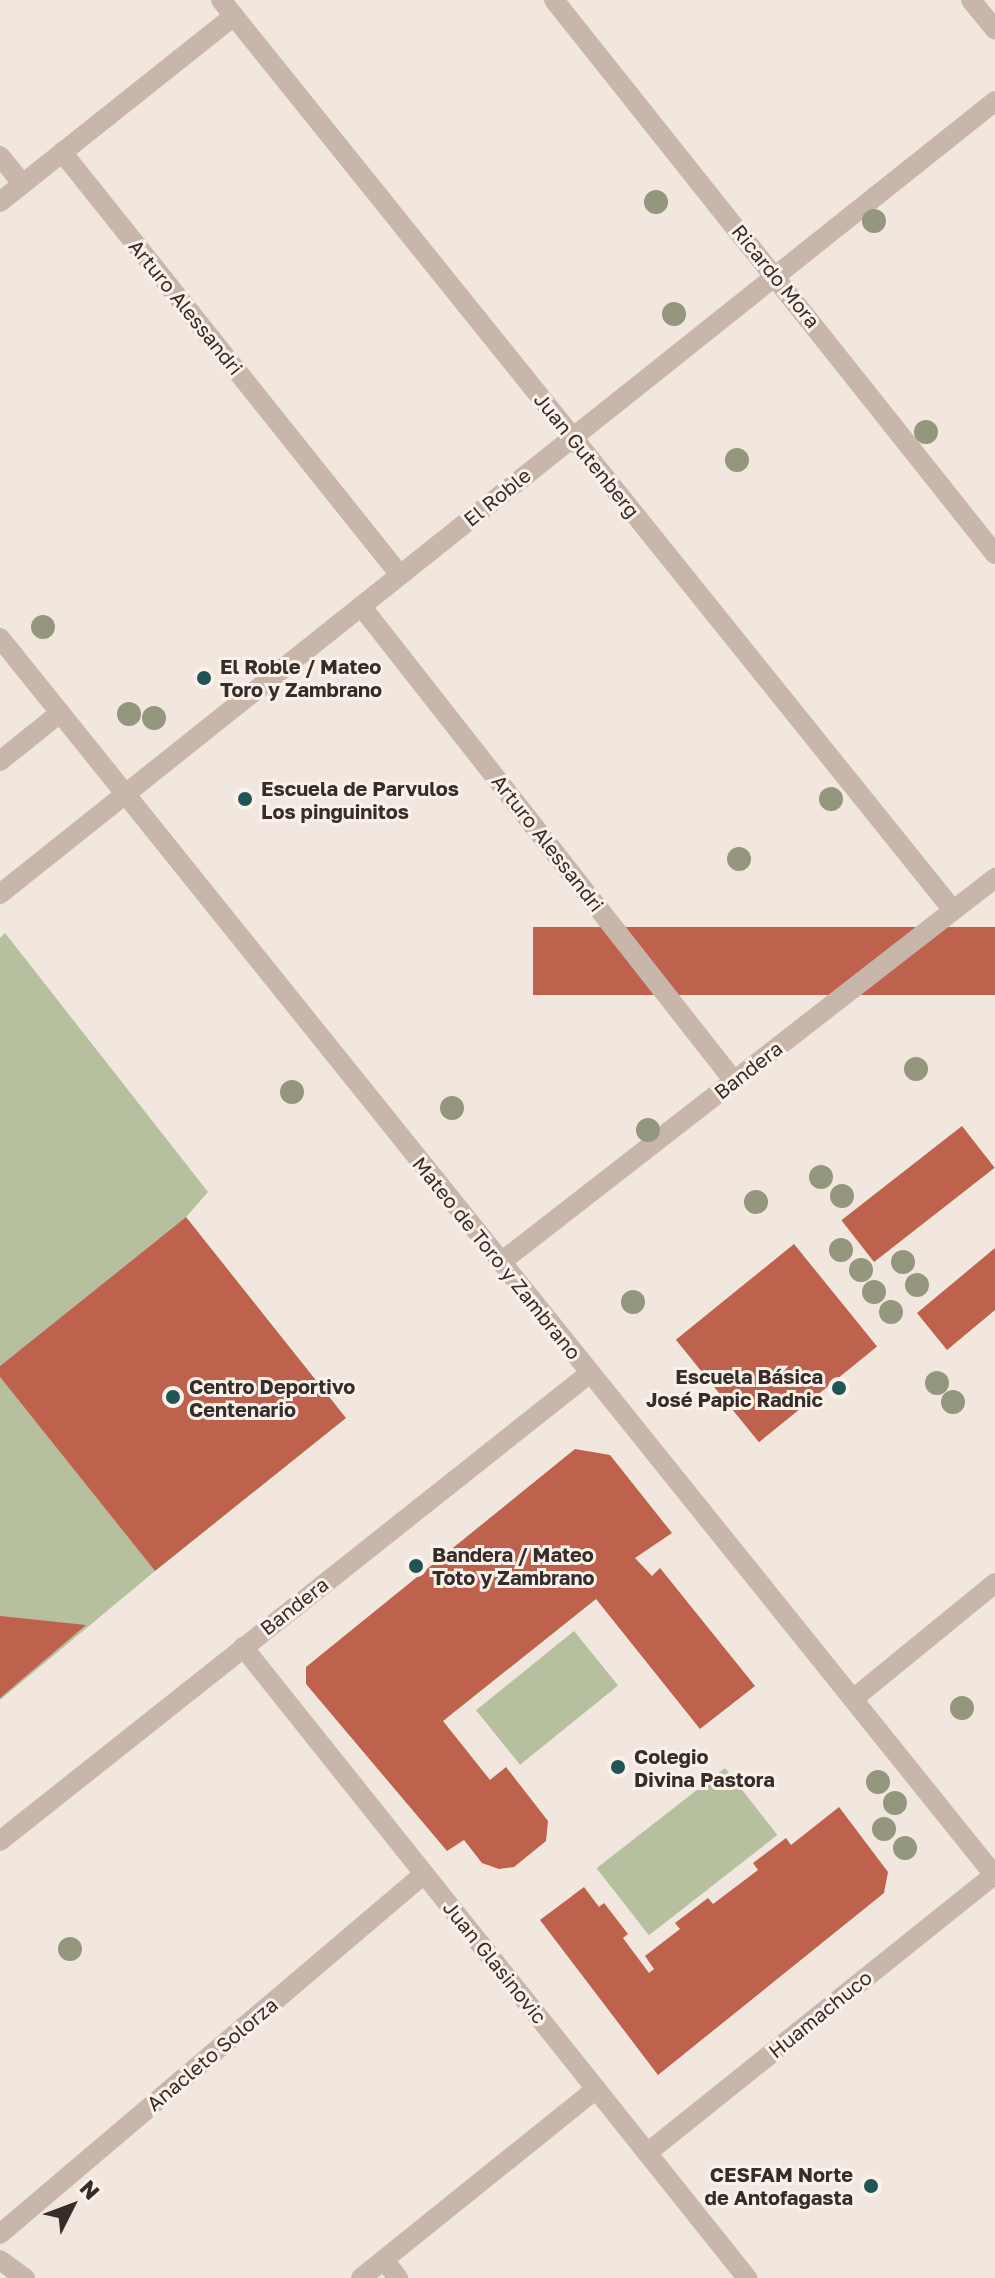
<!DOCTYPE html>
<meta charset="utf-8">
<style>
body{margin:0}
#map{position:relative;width:995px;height:2278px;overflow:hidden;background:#f1e7de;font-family:"Golos Text",sans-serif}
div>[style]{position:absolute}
.green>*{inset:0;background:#b6bf9e;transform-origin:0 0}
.building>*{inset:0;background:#be624e;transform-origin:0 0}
.minor>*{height:20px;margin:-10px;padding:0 10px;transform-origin:10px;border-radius:10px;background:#c8b6aa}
.trees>*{width:24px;height:24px;margin:-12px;border-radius:50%;background:#94967d}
.dots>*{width:22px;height:22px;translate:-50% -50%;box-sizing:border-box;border:4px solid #f9f1ea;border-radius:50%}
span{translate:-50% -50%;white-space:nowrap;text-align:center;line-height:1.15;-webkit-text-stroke:6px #f9f1ea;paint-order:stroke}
.street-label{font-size:20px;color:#362d29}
.poi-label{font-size:20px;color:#362d29;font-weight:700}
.left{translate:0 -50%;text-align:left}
.right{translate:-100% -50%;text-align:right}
.north{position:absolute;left:32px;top:2166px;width:80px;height:80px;-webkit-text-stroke:6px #f9f1ea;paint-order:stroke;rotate:48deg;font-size:22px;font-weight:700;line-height:32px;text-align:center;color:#362d29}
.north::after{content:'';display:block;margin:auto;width:28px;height:36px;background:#362d29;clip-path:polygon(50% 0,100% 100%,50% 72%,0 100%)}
</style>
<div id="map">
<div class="green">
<i style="clip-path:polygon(5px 933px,208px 1192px,186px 1217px,0 1366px,0 938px)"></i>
<i style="clip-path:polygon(0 1377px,155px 1571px,0 1700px)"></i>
<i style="left:574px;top:1631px;width:70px;height:126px;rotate:51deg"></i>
<i style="left:725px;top:1768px;width:85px;height:163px;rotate:52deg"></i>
</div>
<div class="building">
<i style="left:995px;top:927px;width:68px;height:462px;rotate:90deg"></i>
<i style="left:962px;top:1126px;width:53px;height:153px;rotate:52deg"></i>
<i style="clip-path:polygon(186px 1217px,346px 1418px,155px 1571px,0 1377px,0 1366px)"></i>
<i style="left:794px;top:1244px;width:132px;height:152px;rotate:51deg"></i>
<i style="clip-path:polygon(995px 1248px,995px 1310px,947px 1350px,917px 1313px)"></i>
<i style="clip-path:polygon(575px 1449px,610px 1455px,672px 1533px,635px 1558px,652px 1576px,660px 1568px,755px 1686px,700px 1729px,596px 1599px,443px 1721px,490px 1780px,506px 1767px,548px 1821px,546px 1841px,514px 1867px,499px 1869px,482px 1863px,464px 1840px,447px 1851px,306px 1684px,306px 1667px)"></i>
<i style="clip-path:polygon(0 1616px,86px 1625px,0 1698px)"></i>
<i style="clip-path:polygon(839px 1807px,888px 1872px,884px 1893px,658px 2075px,540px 1920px,584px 1887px,599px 1907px,604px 1903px,628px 1934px,623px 1938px,649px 1973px,654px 1969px,645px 1956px,680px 1929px,675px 1923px,708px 1898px,713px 1904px,758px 1870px,753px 1863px,786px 1838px,791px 1845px)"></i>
</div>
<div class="minor">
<i style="left:221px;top:0;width:1168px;rotate:51.19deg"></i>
<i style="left:554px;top:0;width:708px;rotate:51.48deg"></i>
<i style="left:971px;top:0;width:38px;rotate:51deg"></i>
<i style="left:62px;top:152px;width:541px;rotate:51.37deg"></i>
<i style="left:0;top:156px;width:36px;rotate:51deg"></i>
<i style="left:0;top:202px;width:299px;rotate:-38.5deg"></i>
<i style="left:361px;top:606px;width:604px;rotate:51.86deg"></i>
<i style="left:0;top:638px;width:1588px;rotate:51.21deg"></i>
<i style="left:0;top:761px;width:77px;rotate:-38.7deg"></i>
<i style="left:0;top:894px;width:1272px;rotate:-38.55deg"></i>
<i style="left:501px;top:1262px;width:626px;rotate:-37.86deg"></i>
<i style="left:243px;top:1647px;width:808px;rotate:51.38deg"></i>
<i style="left:853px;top:1699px;width:183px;rotate:-39.2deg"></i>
<i style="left:0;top:1841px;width:753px;rotate:-38.42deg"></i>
<i style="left:647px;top:2153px;width:445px;rotate:-38.7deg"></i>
<i style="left:0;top:2234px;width:556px;rotate:-40.33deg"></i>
<i style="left:0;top:2260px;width:31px;rotate:36deg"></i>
<i style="left:384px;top:2260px;width:23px;rotate:52deg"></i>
<i style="left:361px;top:2278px;width:302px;rotate:-38.8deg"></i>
</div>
<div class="trees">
<i style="left:656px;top:202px"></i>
<i style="left:874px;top:221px"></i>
<i style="left:674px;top:314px"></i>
<i style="left:926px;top:432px"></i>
<i style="left:737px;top:460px"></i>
<i style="left:43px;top:627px"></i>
<i style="left:129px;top:714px"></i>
<i style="left:154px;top:718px"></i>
<i style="left:831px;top:799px"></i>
<i style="left:739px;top:859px"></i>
<i style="left:916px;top:1069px"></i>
<i style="left:292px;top:1092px"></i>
<i style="left:452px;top:1108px"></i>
<i style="left:648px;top:1130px"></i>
<i style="left:821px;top:1177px"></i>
<i style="left:842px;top:1196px"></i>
<i style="left:756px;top:1202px"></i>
<i style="left:841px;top:1250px"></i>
<i style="left:903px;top:1262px"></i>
<i style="left:861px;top:1270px"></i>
<i style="left:917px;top:1285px"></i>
<i style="left:874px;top:1292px"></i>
<i style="left:633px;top:1302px"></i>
<i style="left:891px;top:1312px"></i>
<i style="left:937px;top:1383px"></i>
<i style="left:953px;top:1402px"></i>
<i style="left:962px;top:1708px"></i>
<i style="left:878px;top:1782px"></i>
<i style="left:895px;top:1803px"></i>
<i style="left:884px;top:1829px"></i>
<i style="left:905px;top:1848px"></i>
<i style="left:70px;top:1949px"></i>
</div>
<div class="dots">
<i style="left:204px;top:678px;background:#215555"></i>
<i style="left:245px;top:799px;background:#215555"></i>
<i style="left:839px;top:1388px;background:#215555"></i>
<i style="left:173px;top:1397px;background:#215555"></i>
<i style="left:416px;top:1566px;background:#215555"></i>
<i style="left:618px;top:1767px;background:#215555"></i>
<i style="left:871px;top:2186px;background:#215555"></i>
</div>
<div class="street-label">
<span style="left:776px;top:276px;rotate:51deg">Ricardo Mora</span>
<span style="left:186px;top:307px;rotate:51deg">Arturo Alessandri</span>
<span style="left:587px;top:455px;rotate:51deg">Juan Gutenberg</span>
<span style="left:497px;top:497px;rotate:-39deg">El Roble</span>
<span style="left:548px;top:843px;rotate:52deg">Arturo Alessandri</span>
<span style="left:748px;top:1070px;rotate:-38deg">Bandera</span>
<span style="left:497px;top:1258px;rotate:51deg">Mateo de Toro y Zambrano</span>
<span style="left:294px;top:1606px;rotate:-38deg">Bandera</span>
<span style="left:495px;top:1962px;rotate:51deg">Juan Glasinovic</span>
<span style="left:820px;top:2014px;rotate:-39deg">Huamachuco</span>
<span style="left:212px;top:2054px;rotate:-40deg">Anacleto Solorza</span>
</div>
<div class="poi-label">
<span class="left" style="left:220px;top:678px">El Roble / Mateo<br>Toro y Zambrano</span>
<span class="left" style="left:261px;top:800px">Escuela de Parvulos<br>Los pinguinitos</span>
<span class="right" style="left:823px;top:1388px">Escuela Básica<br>José Papic Radnic</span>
<span class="left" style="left:189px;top:1398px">Centro Deportivo<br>Centenario</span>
<span class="left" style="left:432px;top:1566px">Bandera / Mateo<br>Toto y Zambrano</span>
<span class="left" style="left:634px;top:1768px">Colegio<br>Divina Pastora</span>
<span class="right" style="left:853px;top:2186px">CESFAM Norte<br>de Antofagasta</span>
</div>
<div class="north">N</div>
</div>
